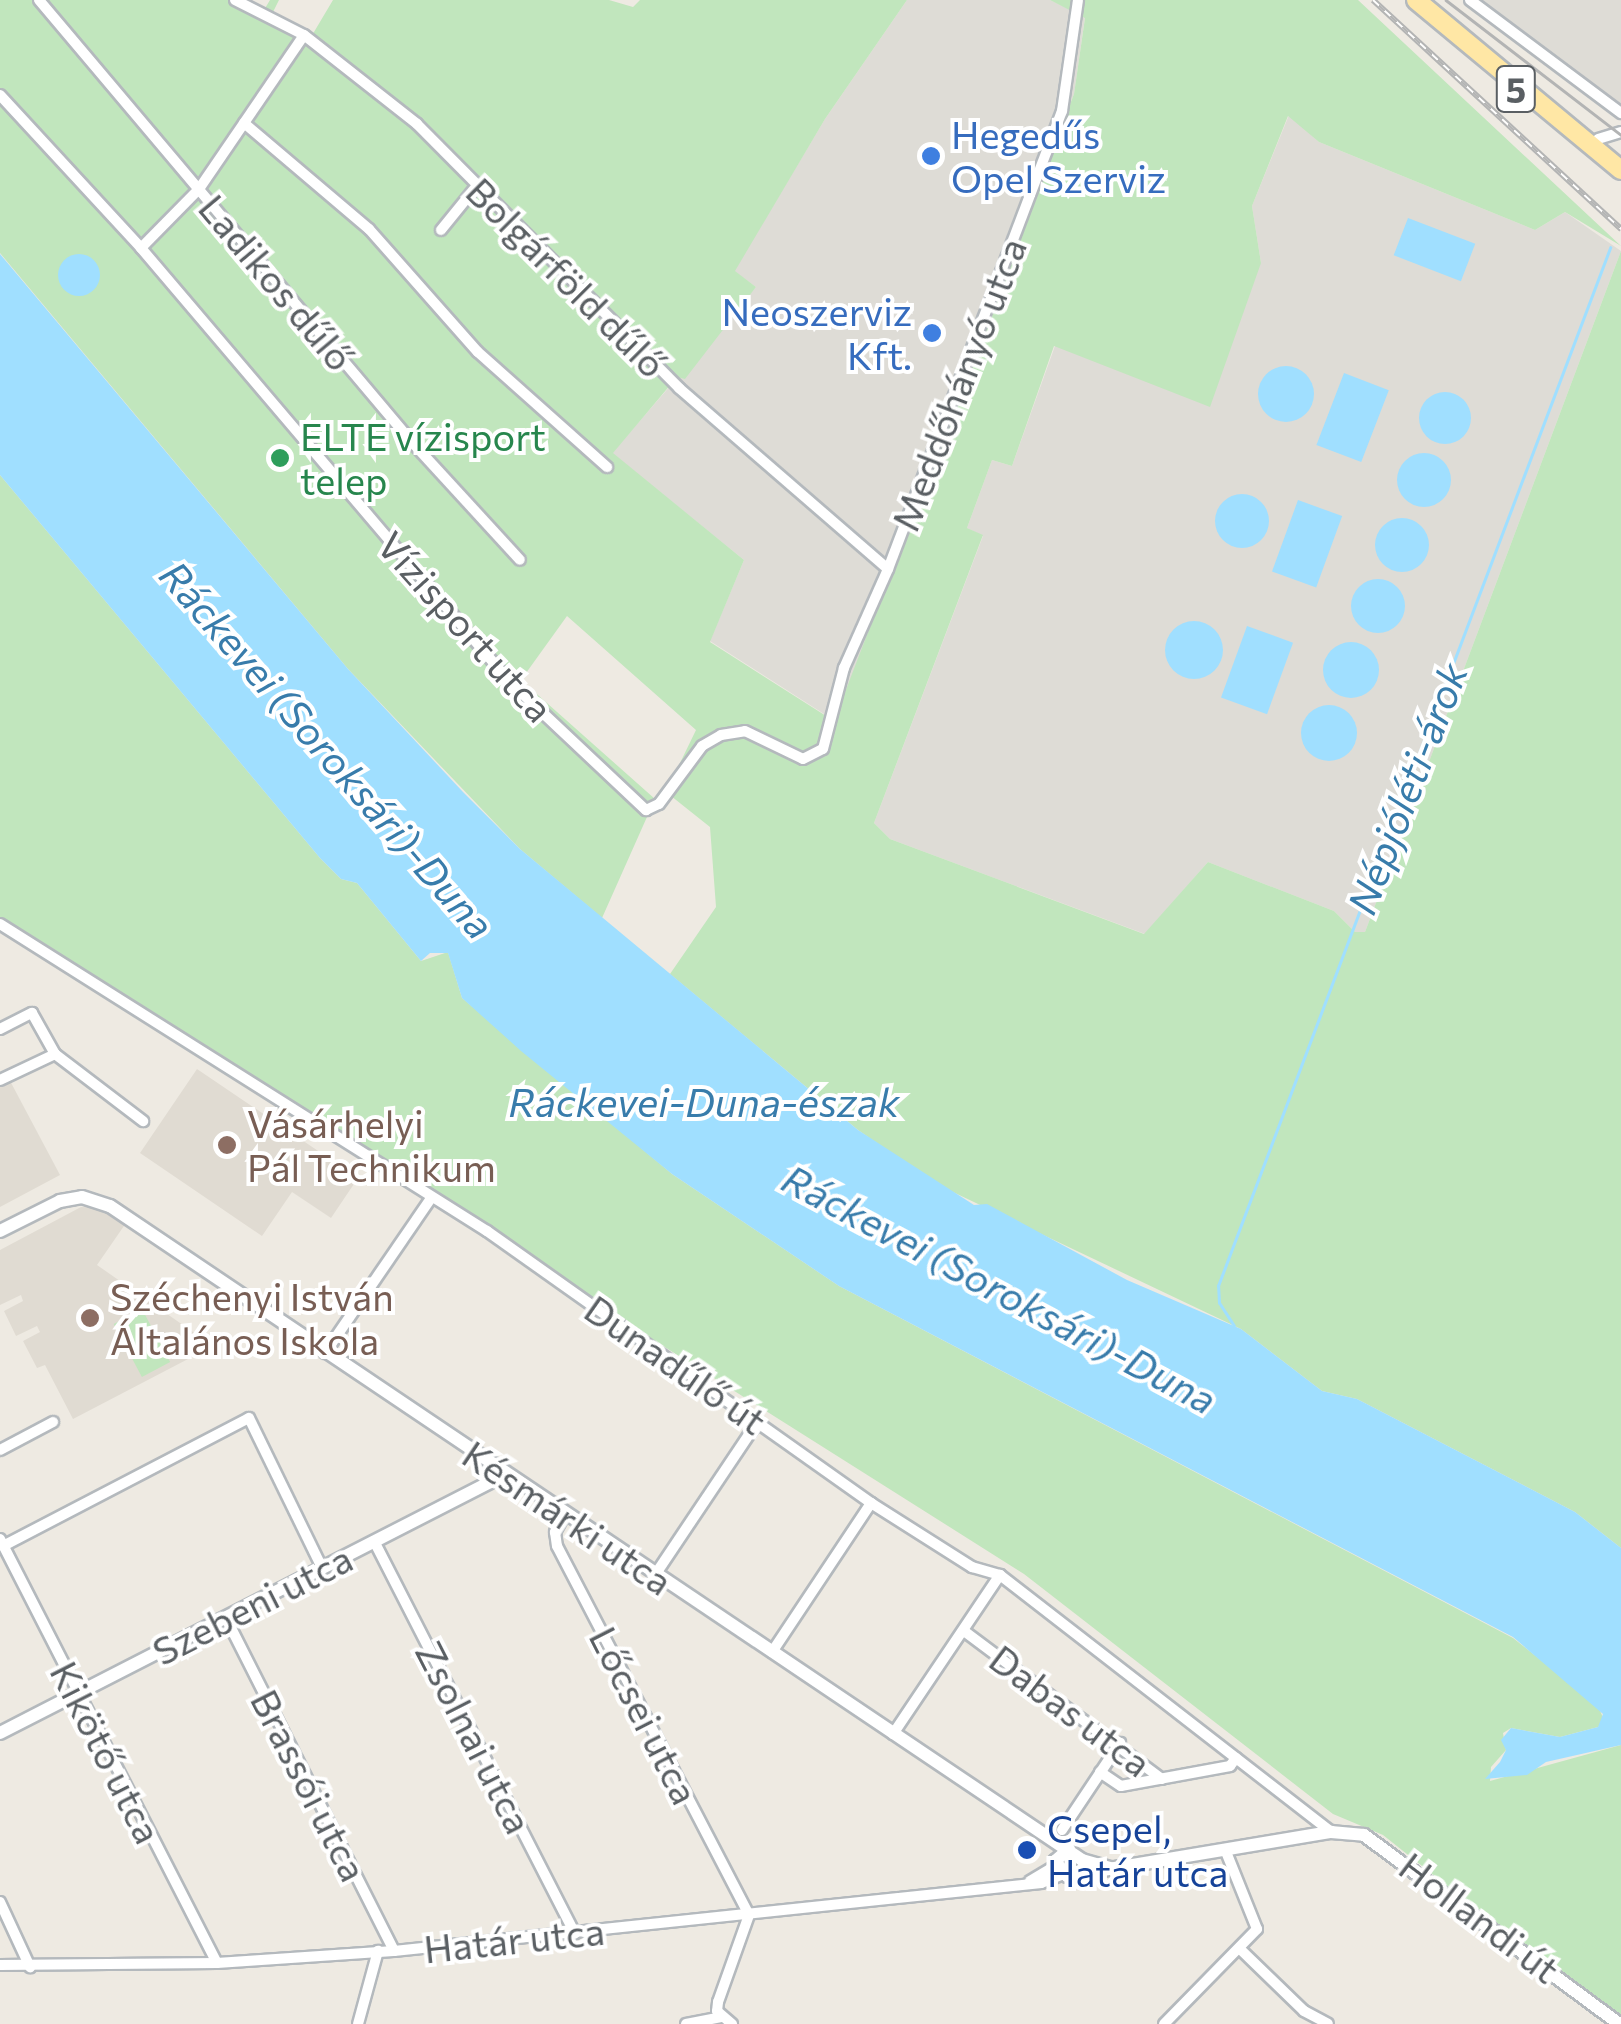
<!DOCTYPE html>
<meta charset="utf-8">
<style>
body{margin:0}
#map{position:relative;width:1621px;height:2024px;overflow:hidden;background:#eeeae2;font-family:Commissioner,sans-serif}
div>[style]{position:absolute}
.industrial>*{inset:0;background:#dedcd6}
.education>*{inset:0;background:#e0dbd2}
.green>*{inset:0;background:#c1e6bd;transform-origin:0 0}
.water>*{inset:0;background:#a0dfff;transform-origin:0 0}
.round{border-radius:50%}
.stream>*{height:2.5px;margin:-1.25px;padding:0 1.25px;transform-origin:1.25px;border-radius:1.25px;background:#a0dfff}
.roads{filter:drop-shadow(2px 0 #b4b9bd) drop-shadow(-2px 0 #b4b9bd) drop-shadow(0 2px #b4b9bd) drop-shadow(0 -2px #b4b9bd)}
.minor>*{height:10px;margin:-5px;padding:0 5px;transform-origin:5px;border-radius:5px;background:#fff}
.tertiary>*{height:12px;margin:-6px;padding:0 6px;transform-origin:6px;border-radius:6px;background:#fff}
.primary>*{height:18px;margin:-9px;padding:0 9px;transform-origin:9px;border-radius:9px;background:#ffe7a5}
.tram>*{height:2.5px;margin:-1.25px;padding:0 1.25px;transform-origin:1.25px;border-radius:1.25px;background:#b3b4b4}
.rail>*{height:6px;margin-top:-3px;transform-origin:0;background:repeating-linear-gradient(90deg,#fff 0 8px,#b3b4b4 0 16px);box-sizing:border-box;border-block:2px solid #b3b4b4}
.dots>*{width:28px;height:28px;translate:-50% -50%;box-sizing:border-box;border:5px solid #fff;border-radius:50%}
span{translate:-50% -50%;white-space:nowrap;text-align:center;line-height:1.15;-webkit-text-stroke:8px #fff;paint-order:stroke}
.shield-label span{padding:2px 8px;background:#fff;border:2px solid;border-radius:8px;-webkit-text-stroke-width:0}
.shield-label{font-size:35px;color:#5a5f63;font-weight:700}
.shop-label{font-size:38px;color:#366cbe}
.left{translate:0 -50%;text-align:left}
.right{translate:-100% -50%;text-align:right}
.street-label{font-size:38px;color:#5a5f63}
.leisure-label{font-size:38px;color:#27864d}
.education-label{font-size:38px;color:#785e54}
.transit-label{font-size:38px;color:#164399}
.water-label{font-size:40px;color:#387cab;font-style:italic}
</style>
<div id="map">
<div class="industrial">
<i style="clip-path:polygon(907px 0,1050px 0,1085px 17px,1074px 94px,835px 721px,710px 641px,744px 560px,612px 453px,756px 287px,734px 271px,825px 119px)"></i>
<i style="clip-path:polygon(1480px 0,1621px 0,1621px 106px)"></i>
<i style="clip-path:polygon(1289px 115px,1319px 142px,1535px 230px,1565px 212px,1621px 251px,1365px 932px,1355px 932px,1334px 911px,1208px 862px,1145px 934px,890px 839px,874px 823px,983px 536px,967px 528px,992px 460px,1012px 466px,1055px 346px,1261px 263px,1252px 206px)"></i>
</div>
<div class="education">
<i style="clip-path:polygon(197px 1069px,358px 1178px,331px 1218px,292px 1192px,262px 1236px,140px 1153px)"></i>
<i style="clip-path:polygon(9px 1079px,60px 1175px,0 1207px,0 1084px)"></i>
<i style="clip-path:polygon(81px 1207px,105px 1208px,126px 1223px,97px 1265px,213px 1346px,73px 1419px,45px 1365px,37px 1368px,23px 1341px,40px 1332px,37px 1326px,16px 1336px,4px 1311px,23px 1301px,21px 1295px,0 1305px,0 1250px)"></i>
</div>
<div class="green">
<i style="clip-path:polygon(0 0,245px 0,264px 10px,270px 0,279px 0,272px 14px,311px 37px,333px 0,609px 0,633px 7px,640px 0,907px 0,825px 119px,735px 271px,756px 287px,685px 379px,677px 377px,613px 453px,744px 560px,710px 642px,834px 721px,1074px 94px,1085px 18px,1050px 0,1358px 0,1621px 246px,1565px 212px,1535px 230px,1319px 142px,1288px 116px,1252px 206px,1261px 263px,1210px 407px,1054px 346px,1012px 466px,992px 460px,967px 528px,983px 535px,874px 823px,890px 839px,1144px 934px,1208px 862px,1334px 911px,1355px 932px,1365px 932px,1621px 251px,1621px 1548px,1575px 1512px,1357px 1399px,1322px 1391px,1241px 1329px,934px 1183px,858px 1130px,670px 974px,716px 907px,710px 827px,666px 792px,696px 730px,567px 616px,521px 680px,655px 799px,602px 918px,520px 849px,348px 669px,0 253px)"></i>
<i style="clip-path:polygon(0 475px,320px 858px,341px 879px,357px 883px,421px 961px,448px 952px,462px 998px,672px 1174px,839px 1286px,1513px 1638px,1597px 1704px,1605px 1722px,1598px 1727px,1560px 1737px,1511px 1728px,1503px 1733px,1506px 1750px,1491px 1767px,1490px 1781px,1621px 1745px,1621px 2024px,1383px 1835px,1333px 1814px,1024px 1574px,0 927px)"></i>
<i style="left:142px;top:1309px;width:60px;height:32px;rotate:62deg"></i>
</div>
<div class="water">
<i style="left:1408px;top:218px;width:72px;height:40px;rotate:21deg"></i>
<i class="round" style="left:58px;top:254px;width:42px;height:42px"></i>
<i style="clip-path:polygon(0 254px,348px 669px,463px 792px,520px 849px,858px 1130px,974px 1205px,987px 1204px,1127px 1280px,1241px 1329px,1322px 1391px,1357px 1399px,1575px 1512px,1621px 1548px,1621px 1745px,1546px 1762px,1527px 1775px,1485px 1779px,1500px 1762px,1506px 1750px,1501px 1740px,1511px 1728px,1560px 1737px,1598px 1727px,1603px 1714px,1513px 1637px,839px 1286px,672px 1174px,521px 1051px,462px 998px,448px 953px,430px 953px,421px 961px,357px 883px,341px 879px,320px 858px,0 475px)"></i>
<i class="round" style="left:1258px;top:366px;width:56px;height:56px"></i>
<i style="left:1344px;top:373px;width:48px;height:77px;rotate:21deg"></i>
<i class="round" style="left:1419px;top:392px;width:52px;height:52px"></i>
<i class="round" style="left:1397px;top:453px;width:54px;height:54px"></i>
<i class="round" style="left:1215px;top:494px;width:54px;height:54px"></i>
<i style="left:1298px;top:500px;width:47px;height:76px;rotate:20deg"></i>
<i class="round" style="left:1375px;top:518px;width:54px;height:54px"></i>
<i class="round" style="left:1351px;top:579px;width:54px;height:54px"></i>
<i class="round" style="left:1165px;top:621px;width:58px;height:58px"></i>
<i style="left:1247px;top:626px;width:49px;height:76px;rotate:20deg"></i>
<i class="round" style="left:1323px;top:642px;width:56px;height:56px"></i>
<i class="round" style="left:1301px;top:705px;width:56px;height:56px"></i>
</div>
<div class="stream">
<i style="left:1234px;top:1326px;width:27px;rotate:-123deg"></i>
<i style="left:1219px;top:1303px;width:17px;rotate:-93deg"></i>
<i style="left:1218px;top:1286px;width:1110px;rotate:-69.31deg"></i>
</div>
<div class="roads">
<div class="minor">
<i style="left:39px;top:0;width:577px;rotate:49.85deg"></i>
<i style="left:411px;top:441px;width:161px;rotate:47.5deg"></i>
<i style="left:235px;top:0;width:77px;rotate:26.9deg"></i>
<i style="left:304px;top:35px;width:144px;rotate:38.2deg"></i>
<i style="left:417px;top:124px;width:372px;rotate:45.2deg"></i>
<i style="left:679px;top:388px;width:276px;rotate:40.9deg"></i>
<i style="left:1470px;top:0;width:189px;rotate:36.8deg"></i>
<i style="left:0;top:95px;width:208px;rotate:47.3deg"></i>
<i style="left:141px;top:248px;width:570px;rotate:49.63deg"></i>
<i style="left:510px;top:682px;width:187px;rotate:43.3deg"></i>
<i style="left:646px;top:810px;width:14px;rotate:-25deg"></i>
<i style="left:659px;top:804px;width:72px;rotate:-53.4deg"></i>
<i style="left:702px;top:746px;width:22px;rotate:-30deg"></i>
<i style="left:721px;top:735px;width:24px;rotate:-9deg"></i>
<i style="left:745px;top:731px;width:64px;rotate:25.8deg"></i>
<i style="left:803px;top:759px;width:22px;rotate:-27deg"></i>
<i style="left:823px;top:749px;width:84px;rotate:-75.5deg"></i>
<i style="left:844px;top:668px;width:108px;rotate:-66deg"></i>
<i style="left:888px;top:569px;width:490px;rotate:-69.2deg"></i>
<i style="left:1062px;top:111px;width:112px;rotate:-81.8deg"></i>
<i style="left:244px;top:123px;width:164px;rotate:40.3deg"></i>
<i style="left:369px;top:229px;width:164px;rotate:48.5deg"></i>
<i style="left:478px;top:352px;width:173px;rotate:41.7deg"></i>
<i style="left:1598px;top:139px;width:24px;rotate:-17deg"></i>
<i style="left:441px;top:230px;width:55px;rotate:-50.9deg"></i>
<i style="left:141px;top:248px;width:83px;rotate:-45.5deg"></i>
<i style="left:199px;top:189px;width:186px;rotate:-55.7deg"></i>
<i style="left:0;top:924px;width:576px;rotate:32.23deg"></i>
<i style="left:487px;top:1231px;width:471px;rotate:35.3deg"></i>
<i style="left:871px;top:1503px;width:120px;rotate:32.4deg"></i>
<i style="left:972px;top:1567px;width:29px;rotate:16deg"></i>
<i style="left:1000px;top:1575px;width:419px;rotate:37.8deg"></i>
<i style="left:0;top:1029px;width:36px;rotate:-27deg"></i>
<i style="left:32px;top:1013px;width:47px;rotate:60.7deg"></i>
<i style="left:55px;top:1054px;width:111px;rotate:37.3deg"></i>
<i style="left:0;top:1080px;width:61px;rotate:-25.3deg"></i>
<i style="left:325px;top:1353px;width:188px;rotate:-55.6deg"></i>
<i style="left:0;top:1450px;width:60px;rotate:-27.8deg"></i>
<i style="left:565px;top:1514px;width:21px;rotate:119deg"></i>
<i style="left:555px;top:1532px;width:14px;rotate:82deg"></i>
<i style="left:557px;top:1546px;width:416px;rotate:62.5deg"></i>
<i style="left:749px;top:1915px;width:92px;rotate:109.6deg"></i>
<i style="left:718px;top:2002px;width:9px;rotate:96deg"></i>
<i style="left:717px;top:2011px;width:20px;rotate:41deg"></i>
<i style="left:0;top:1539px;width:476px;rotate:62.9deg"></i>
<i style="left:374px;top:1541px;width:441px;rotate:62.9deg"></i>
<i style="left:3px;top:1546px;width:277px;rotate:-27.5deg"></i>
<i style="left:249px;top:1418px;width:167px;rotate:64deg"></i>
<i style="left:655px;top:1575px;width:185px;rotate:-56.2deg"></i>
<i style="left:226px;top:1618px;width:373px;rotate:63.2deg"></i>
<i style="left:964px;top:1631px;width:247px;rotate:36.8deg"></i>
<i style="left:772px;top:1652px;width:179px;rotate:-56.4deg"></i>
<i style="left:893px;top:1734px;width:192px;rotate:-56.1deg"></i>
<i style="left:1100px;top:1772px;width:25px;rotate:34deg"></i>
<i style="left:1121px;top:1786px;width:111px;rotate:-10.4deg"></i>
<i style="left:1230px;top:1766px;width:10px;rotate:-53deg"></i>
<i style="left:1062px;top:1830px;width:105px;rotate:-56.3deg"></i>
<i style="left:1030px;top:1881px;width:29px;rotate:-31deg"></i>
<i style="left:0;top:1902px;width:72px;rotate:65.2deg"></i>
<i style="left:1240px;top:1949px;width:89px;rotate:44.1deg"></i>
<i style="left:1304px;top:2011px;width:27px;rotate:28deg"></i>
<i style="left:0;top:1965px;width:217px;rotate:-0.5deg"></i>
<i style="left:217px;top:1963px;width:177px;rotate:-3.9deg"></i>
<i style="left:394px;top:1951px;width:651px;rotate:-6deg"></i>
<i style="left:1041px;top:1883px;width:22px;rotate:-22deg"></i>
<i style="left:358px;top:2024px;width:76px;rotate:-74.7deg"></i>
<i style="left:686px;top:2024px;width:37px;rotate:-11deg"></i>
<i style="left:1164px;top:2024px;width:133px;rotate:-45.6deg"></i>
<i style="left:1257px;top:1929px;width:83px;rotate:-111.9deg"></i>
</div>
<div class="tertiary">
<i style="left:0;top:1231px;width:67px;rotate:-26.6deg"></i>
<i style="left:60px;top:1201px;width:22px;rotate:-10deg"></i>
<i style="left:82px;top:1197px;width:29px;rotate:18deg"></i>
<i style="left:110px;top:1206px;width:1172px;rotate:33.93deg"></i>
<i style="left:1082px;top:1860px;width:32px;rotate:16deg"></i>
<i style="left:0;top:1733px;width:566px;rotate:-27.11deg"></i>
<i style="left:1069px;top:1849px;width:18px;rotate:139deg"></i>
<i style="left:1055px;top:1861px;width:19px;rotate:51deg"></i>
<i style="left:1067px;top:1876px;width:268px;rotate:-9.5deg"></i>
<i style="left:1331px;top:1832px;width:33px;rotate:5deg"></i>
<i style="left:1364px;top:1835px;width:317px;rotate:36.5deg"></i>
</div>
<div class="primary">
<i style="left:1416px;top:0;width:266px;rotate:39.7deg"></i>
</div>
</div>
<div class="tram">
<i style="left:1446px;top:0;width:221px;rotate:37.6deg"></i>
</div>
<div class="rail">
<i style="left:1373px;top:0;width:338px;rotate:42.7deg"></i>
</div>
<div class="dots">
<i style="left:931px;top:156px;background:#3f7fe0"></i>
<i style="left:932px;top:333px;background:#3f7fe0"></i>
<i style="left:280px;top:458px;background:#2e9e5b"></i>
<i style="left:227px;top:1145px;background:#8d6e63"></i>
<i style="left:90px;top:1318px;background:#8d6e63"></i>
<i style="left:1027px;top:1850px;background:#1a4fb4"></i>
</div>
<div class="shield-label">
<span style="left:1516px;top:89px">5</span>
</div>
<div class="shop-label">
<span class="left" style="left:951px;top:156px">Hegedűs<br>Opel Szerviz</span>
<span class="right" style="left:912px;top:333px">Neoszerviz<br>Kft.</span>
</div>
<div class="street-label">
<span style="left:567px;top:277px;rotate:45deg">Bolgárföld dűlő</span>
<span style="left:277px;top:282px;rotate:50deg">Ladikos dűlő</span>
<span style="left:958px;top:384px;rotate:-69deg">Meddőhányó utca</span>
<span style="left:466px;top:626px;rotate:48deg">Vízisport utca</span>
<span style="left:676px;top:1364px;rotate:35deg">Dunadűlő út</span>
<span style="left:568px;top:1517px;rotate:34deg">Késmárki utca</span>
<span style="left:252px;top:1604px;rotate:-27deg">Szebeni utca</span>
<span style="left:1071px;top:1710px;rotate:37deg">Dabas utca</span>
<span style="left:645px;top:1715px;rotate:63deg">Lőcsei utca</span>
<span style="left:475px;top:1737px;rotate:63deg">Zsolnai utca</span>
<span style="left:107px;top:1752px;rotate:63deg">Kikötő utca</span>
<span style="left:310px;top:1785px;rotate:63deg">Brassói utca</span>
<span style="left:1480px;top:1917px;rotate:37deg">Hollandi út</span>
<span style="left:514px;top:1939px;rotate:-6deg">Határ utca</span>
</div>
<div class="leisure-label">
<span class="left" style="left:300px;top:458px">ELTE vízisport<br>telep</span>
</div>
<div class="education-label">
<span class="left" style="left:247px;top:1145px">Vásárhelyi<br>Pál Technikum</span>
<span class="left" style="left:110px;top:1318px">Széchenyi István<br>Általános Iskola</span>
</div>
<div class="transit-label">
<span class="left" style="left:1047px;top:1850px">Csepel,<br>Határ utca</span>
</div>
<div class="water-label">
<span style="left:328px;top:749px;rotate:49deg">Ráckevei (Soroksári)-Duna</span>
<span style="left:1406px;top:788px;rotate:-69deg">Népjóléti-árok</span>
<span style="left:704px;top:1101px">Ráckevei-Duna-észak</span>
<span style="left:1000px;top:1288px;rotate:28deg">Ráckevei (Soroksári)-Duna</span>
</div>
</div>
